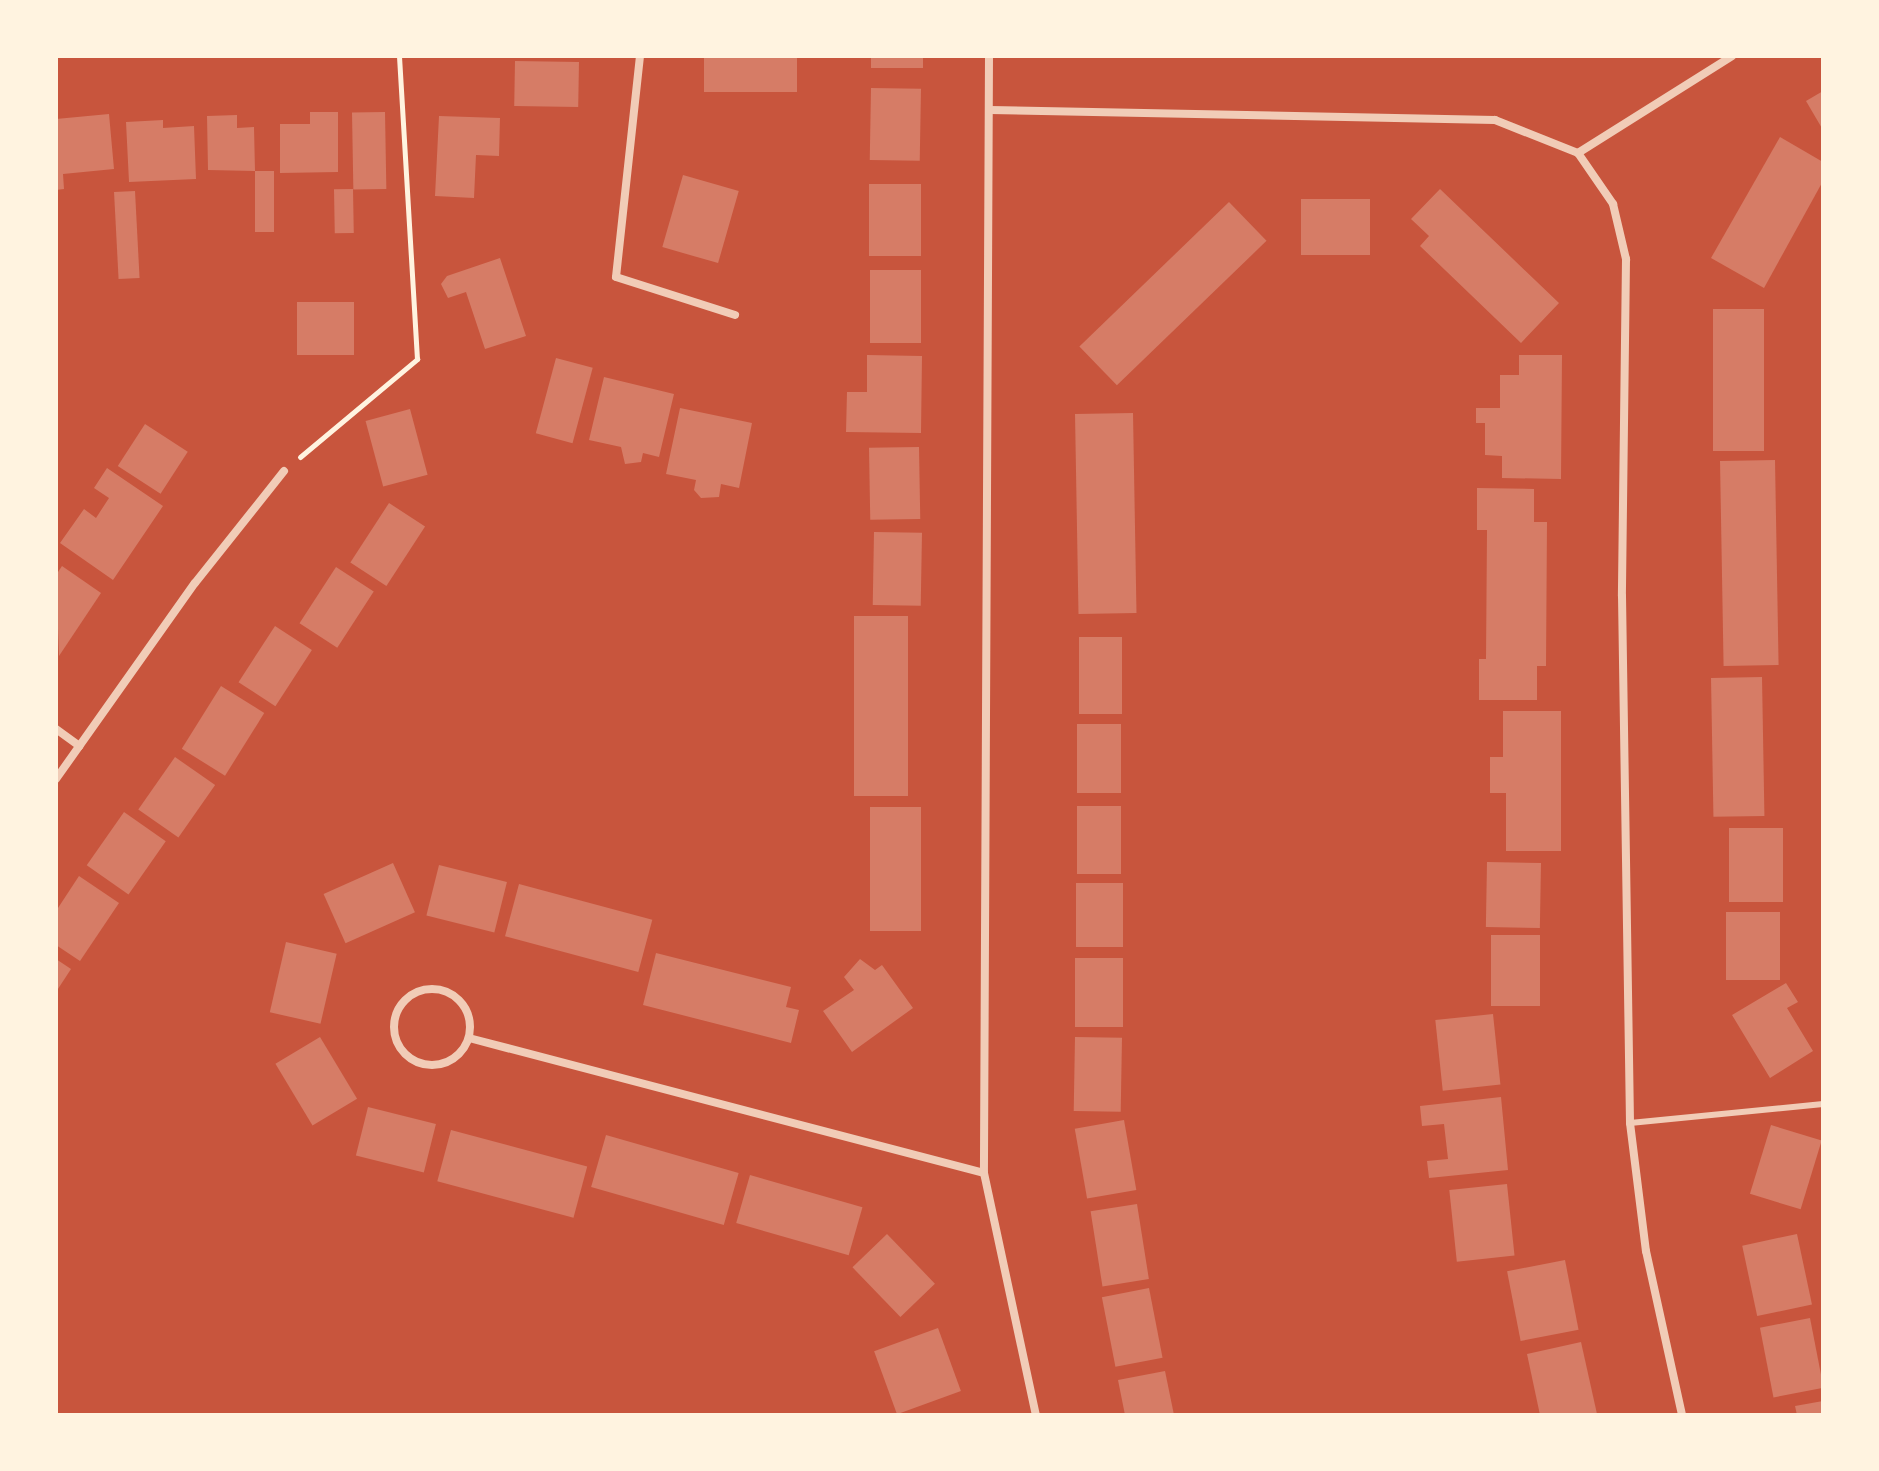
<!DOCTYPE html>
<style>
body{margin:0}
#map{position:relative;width:1879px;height:1471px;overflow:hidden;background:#c8553d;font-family:"Noto Sans",sans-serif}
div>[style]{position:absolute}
.building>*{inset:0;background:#d67c66;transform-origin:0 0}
.path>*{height:5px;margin:-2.5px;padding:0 2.5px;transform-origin:2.5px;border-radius:2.5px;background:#fff3e0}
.service>*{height:6px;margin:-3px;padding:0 3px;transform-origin:3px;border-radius:3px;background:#f1ccb7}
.minor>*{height:8px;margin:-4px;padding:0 4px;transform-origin:4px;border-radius:4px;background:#f1ccb7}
.minor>.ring{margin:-4px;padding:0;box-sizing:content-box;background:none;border:8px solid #f1ccb7;border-radius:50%}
span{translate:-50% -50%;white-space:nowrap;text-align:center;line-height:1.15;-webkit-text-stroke:8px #fff3e0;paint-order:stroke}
.frame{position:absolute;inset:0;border:58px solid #fff3e0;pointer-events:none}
</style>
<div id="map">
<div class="building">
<i style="left:704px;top:56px;width:93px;height:36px"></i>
<i style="left:871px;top:56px;width:52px;height:12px"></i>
<i style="left:515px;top:61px;width:64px;height:45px;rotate:1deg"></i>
<i style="left:871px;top:88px;width:50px;height:72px;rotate:1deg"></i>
<i style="clip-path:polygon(1823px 91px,1823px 130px,1806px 101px)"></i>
<i style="clip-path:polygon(310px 112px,338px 112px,338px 172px,280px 173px,280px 124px,310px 124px)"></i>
<i style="left:385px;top:112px;width:77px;height:33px;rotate:89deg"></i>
<i style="clip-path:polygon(109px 114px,114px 169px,63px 174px,64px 189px,56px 190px,56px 119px)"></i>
<i style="clip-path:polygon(237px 115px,237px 128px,254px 127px,255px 171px,208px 170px,207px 116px)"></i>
<i style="clip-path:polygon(439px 116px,500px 118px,499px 156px,476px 155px,474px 198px,435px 196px)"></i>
<i style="clip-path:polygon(163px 120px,163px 128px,194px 126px,196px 179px,129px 182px,126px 122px)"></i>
<i style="clip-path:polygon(1780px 137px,1823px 162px,1823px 181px,1764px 288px,1711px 258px)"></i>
<i style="left:255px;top:171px;width:19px;height:61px"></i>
<i style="left:683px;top:175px;width:58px;height:75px;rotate:16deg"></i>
<i style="left:869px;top:184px;width:52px;height:72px"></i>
<i style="left:353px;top:189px;width:44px;height:19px;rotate:89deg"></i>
<i style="clip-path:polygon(1440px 189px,1559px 303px,1521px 343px,1420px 246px,1429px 236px,1411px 219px)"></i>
<i style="left:135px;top:191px;width:87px;height:21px;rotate:87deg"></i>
<i style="left:1301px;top:199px;width:69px;height:56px"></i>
<i style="left:1229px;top:202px;width:54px;height:208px;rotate:46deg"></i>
<i style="clip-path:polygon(500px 258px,526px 336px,485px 349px,466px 292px,448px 298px,441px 284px,447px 276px)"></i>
<i style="left:870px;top:270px;width:51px;height:73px"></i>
<i style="left:297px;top:302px;width:57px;height:53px"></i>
<i style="left:1764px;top:309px;width:142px;height:51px;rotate:90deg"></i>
<i style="clip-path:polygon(867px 355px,922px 356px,921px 433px,846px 432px,847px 392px,867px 392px)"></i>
<i style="clip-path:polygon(1519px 355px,1562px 355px,1561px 479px,1502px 478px,1502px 456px,1485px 455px,1485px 423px,1476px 423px,1476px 408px,1500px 408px,1500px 375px,1519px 375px)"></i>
<i style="left:556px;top:358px;width:38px;height:78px;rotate:15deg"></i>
<i style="clip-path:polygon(604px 377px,674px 394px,659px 457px,643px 453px,641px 462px,625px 464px,621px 447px,589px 440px)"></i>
<i style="clip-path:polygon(680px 408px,752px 423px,739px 488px,721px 484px,719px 497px,701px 498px,694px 490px,696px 480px,666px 474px)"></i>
<i style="left:410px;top:409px;width:68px;height:46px;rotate:75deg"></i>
<i style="left:1133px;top:413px;width:200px;height:58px;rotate:89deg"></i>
<i style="left:145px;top:424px;width:51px;height:50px;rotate:33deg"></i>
<i style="left:919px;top:447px;width:72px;height:50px;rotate:89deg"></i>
<i style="left:1775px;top:460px;width:205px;height:55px;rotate:89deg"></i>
<i style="clip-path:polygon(107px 468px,163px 506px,113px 580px,60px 543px,84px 509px,96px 518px,109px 498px,94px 488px)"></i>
<i style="clip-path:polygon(1477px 488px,1534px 489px,1534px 522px,1547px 522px,1546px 666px,1537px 666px,1537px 700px,1479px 700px,1479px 659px,1486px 659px,1487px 530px,1477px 530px)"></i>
<i style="left:389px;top:503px;width:43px;height:71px;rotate:33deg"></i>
<i style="left:874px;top:532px;width:48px;height:73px;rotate:1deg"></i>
<i style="clip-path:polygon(62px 566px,101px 593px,59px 656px,56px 575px)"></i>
<i style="left:336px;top:567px;width:45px;height:67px;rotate:33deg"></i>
<i style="left:854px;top:616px;width:54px;height:180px"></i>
<i style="left:275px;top:626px;width:44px;height:67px;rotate:33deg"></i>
<i style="left:1079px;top:637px;width:43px;height:77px"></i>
<i style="left:1762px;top:677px;width:139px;height:51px;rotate:89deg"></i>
<i style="left:221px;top:686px;width:51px;height:74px;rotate:32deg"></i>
<i style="clip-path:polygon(1503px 711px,1561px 711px,1561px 851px,1506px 851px,1506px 793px,1490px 793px,1490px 757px,1503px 757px)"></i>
<i style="left:1077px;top:724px;width:44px;height:69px"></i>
<i style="left:175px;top:757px;width:49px;height:64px;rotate:35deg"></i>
<i style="left:1077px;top:806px;width:44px;height:68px"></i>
<i style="left:870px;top:807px;width:51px;height:124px"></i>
<i style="left:124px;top:812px;width:51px;height:65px;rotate:35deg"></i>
<i style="left:1783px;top:828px;width:74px;height:54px;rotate:90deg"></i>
<i style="left:1487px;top:862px;width:54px;height:65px;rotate:1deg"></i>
<i style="left:393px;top:863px;width:54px;height:76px;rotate:66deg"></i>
<i style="left:439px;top:865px;width:70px;height:52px;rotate:14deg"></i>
<i style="clip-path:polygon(79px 876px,119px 903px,80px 961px,56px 945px,56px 911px)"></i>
<i style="left:1076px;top:883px;width:47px;height:64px"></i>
<i style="left:519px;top:884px;width:138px;height:54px;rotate:15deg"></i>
<i style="left:1726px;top:912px;width:54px;height:68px"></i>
<i style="left:1491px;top:935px;width:49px;height:71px"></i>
<i style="left:286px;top:942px;width:52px;height:72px;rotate:13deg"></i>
<i style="clip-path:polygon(656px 953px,791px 987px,786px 1007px,799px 1010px,791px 1043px,643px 1005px)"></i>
<i style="left:1075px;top:958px;width:48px;height:69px"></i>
<i style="clip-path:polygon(56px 959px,71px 969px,56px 992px)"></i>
<i style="clip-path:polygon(860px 959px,875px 970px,882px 965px,913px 1008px,852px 1052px,823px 1011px,854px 990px,844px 977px)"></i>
<i style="clip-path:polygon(1786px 983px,1798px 1002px,1787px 1008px,1813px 1051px,1770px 1078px,1732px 1015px)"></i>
<i style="left:1493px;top:1014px;width:71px;height:58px;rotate:84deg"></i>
<i style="left:320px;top:1037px;width:72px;height:52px;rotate:59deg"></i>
<i style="left:1075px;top:1037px;width:47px;height:74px;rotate:1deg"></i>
<i style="clip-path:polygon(1501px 1097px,1508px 1170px,1429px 1178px,1427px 1161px,1448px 1159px,1444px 1124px,1422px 1126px,1420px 1106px)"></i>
<i style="left:368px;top:1107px;width:70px;height:50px;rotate:14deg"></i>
<i style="left:1124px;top:1120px;width:71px;height:50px;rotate:80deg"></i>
<i style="left:1771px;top:1125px;width:53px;height:72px;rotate:17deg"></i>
<i style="left:451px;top:1130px;width:141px;height:53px;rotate:15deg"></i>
<i style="left:606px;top:1135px;width:138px;height:54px;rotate:16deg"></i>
<i style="left:750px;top:1175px;width:117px;height:50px;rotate:16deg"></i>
<i style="left:1507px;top:1184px;width:72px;height:58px;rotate:84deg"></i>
<i style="left:1137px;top:1204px;width:76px;height:47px;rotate:81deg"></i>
<i style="left:887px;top:1234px;width:69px;height:48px;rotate:46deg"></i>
<i style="left:1797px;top:1234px;width:72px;height:56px;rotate:78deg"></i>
<i style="left:1565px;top:1260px;width:71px;height:59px;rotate:79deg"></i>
<i style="left:1149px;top:1288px;width:71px;height:48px;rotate:79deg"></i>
<i style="left:1810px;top:1318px;width:71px;height:51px;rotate:79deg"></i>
<i style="left:938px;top:1328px;width:67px;height:68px;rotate:70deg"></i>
<i style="clip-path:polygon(1581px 1342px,1597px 1414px,1540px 1415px,1527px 1354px)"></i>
<i style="clip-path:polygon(1165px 1371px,1174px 1415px,1125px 1415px,1118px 1380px)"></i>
<i style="clip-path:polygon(1823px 1401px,1823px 1415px,1797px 1415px,1795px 1406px)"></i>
</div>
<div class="path">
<i style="left:300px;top:457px;width:153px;rotate:-39.9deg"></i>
<i style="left:417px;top:359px;width:304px;rotate:-93.4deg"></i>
</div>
<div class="service">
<i style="left:1630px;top:1123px;width:194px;rotate:-5.6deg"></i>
</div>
<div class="minor">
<i style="left:640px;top:56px;width:222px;rotate:96.2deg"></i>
<i style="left:616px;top:277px;width:125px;rotate:17.7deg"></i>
<i style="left:989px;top:56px;width:1117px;rotate:90.26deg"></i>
<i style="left:984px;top:1173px;width:248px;rotate:77.9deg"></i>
<i style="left:990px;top:110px;width:505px;rotate:1.13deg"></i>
<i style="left:1495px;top:120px;width:89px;rotate:21.7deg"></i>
<i style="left:1578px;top:153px;width:62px;rotate:55.5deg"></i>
<i style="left:1613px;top:204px;width:57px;rotate:76.7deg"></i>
<i style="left:1626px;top:259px;width:337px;rotate:90.7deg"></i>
<i style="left:1622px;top:596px;width:527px;rotate:89.13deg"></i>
<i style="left:1630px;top:1123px;width:129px;rotate:82.9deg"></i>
<i style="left:1646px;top:1251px;width:168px;rotate:77.6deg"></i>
<i style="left:1578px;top:153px;width:182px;rotate:-32.2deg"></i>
<i style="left:56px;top:729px;width:29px;rotate:36deg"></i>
<i style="left:56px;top:779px;width:240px;rotate:-54.7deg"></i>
<i style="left:195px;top:583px;width:143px;rotate:-51.5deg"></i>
<i class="ring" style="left:394px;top:989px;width:68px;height:68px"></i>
<i style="left:469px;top:1038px;width:532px;rotate:14.69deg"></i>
</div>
<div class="frame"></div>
</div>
